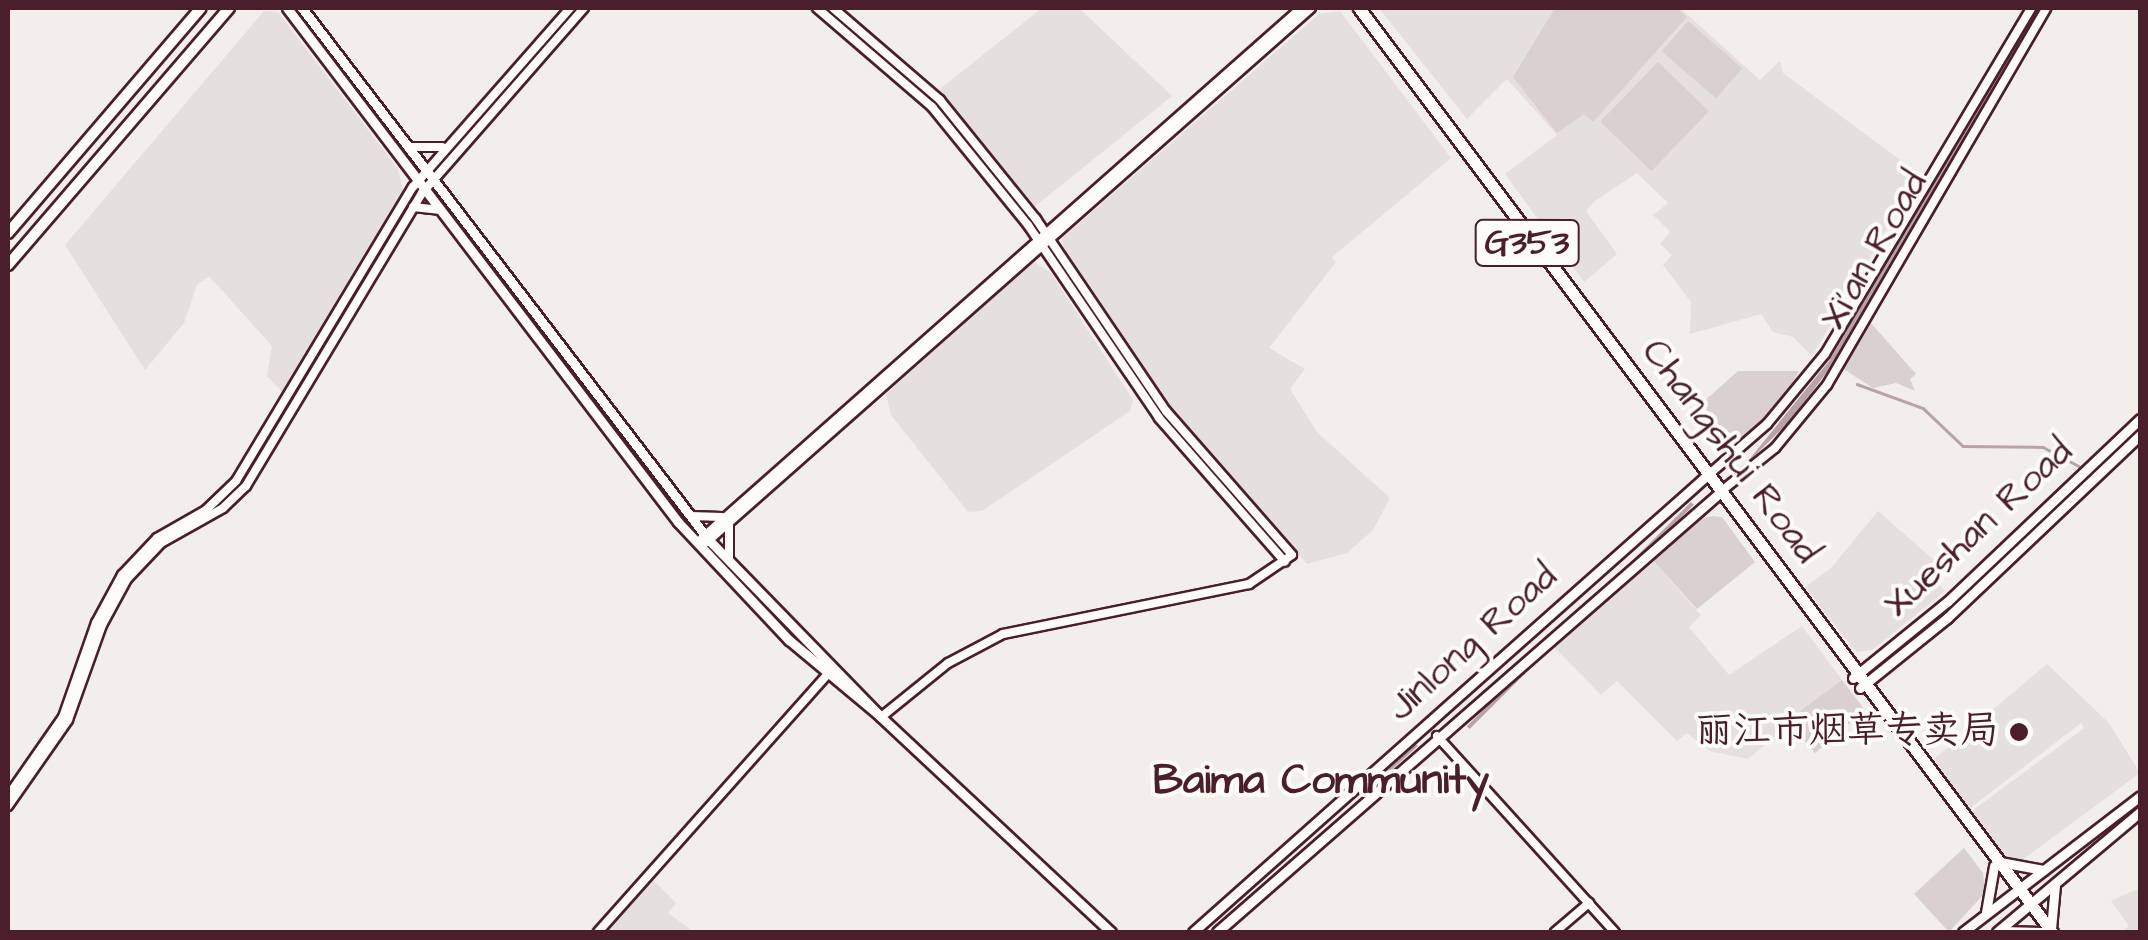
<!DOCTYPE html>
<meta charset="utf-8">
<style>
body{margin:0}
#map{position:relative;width:2148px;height:940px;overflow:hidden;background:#f2efeb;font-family:"Architects Daughter","LXGW WenKai TC",sans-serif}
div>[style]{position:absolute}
.built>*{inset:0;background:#e5dfdd}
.green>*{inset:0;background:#d9d0cf;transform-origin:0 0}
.water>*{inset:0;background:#b7a5a6;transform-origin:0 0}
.stream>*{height:2.5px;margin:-1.25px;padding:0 1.25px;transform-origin:1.25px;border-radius:1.25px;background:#b7a5a6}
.roads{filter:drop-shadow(2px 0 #4a1f2b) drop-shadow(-2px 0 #4a1f2b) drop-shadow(0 2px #4a1f2b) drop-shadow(0 -2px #4a1f2b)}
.tertiary>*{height:8px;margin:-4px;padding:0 4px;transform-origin:4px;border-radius:4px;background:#fdfcf7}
.secondary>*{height:9px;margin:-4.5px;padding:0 4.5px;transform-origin:4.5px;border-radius:4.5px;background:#fdfcf7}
.primary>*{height:10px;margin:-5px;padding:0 5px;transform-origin:5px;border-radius:5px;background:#fdfcf7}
.trunk>*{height:11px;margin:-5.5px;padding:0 5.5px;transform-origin:5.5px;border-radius:5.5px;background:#fdfcf7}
.dots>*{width:28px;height:28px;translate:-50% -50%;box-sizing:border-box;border:5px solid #fdfcf7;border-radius:50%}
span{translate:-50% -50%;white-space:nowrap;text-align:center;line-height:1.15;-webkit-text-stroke:8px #fdfcf7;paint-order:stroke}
.shield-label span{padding:2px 8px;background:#fdfcf7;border:2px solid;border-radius:8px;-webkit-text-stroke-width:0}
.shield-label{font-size:35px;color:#4a1f2b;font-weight:700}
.street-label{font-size:38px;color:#4a1f2b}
.poi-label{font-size:38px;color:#4a1f2b}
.right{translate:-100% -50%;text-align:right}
.quarter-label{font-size:42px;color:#4a1f2b;font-weight:700}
.frame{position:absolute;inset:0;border:10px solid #4a1f2b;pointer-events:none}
</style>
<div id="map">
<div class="built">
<i style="clip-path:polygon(1042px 8px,1079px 8px,1172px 96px,1033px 208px,940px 89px)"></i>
<i style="clip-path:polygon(1379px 8px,1680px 8px,1760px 80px,1780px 61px,1783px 73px,1919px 174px,1812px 356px,1793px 337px,1773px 332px,1761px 314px,1690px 334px,1691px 302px,1663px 265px,1672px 255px,1660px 244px,1670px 232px,1653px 215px,1668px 203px,1637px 173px,1595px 201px,1586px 211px,1617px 254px,1584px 282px,1505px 174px,1557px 135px,1507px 79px,1467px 119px)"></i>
<i style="clip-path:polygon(264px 11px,278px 12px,398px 169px,403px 190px,285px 395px,267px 376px,272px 346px,209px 276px,197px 285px,184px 323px,145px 370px,65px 245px)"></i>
<i style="clip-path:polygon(1340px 11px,1451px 158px,1332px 257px,1336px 262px,1269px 348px,1305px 369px,1290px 389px,1317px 432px,1390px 498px,1373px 530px,1347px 553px,1307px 564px,1176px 413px,1064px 254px,1062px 238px,1319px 14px)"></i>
<i style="clip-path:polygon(1033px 261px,1051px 273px,1133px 400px,1130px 411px,982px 511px,968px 512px,891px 415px,886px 394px)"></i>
<i style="clip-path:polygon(1878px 511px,1942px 567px,1933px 576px,1945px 591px,1872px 650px,1856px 652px,1805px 587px,1831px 568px)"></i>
<i style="clip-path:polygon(1650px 557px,1701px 615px,1689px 627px,1729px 675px,1802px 626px,1842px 680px,1748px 759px,1710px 751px,1687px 733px,1677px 741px,1617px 681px,1601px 695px,1552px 645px)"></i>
<i style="clip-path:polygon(2047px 664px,2109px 723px,2140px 773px,2021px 861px,2008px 859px,1972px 811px,2084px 728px,2081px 723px,1969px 809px,1934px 759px)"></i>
<i style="clip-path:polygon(651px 878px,676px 903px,668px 913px,694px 932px,605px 932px)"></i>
<i style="clip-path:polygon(2140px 888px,2140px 932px,2121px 932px,2129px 926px,2111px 901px)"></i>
</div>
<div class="green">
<i style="clip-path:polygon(1555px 8px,1676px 8px,1687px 17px,1593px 122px,1584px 114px,1557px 133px,1513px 77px)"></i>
<i style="left:1688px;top:21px;width:72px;height:40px;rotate:41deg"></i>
<i style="left:1658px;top:62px;width:71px;height:83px;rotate:44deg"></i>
<i style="clip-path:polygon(1870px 322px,1916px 374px,1910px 379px,1915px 391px,1896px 383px,1873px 388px,1842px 368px)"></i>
<i style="clip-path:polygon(1738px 371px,1799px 371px,1781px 403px,1733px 446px,1702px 403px)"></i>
<i style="clip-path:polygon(1712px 516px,1722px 517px,1755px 562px,1697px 609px,1650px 557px,1689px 522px)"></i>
<i style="clip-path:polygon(1842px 680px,1865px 710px,1815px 753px,1787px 721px)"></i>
<i style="clip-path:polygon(1964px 848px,1983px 873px,1985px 893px,1949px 932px,1914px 894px)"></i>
</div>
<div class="water">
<i style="clip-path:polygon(2035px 8px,2044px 8px,1833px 364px,1790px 421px,1743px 467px,1829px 361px)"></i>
<i style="left:1691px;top:502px;width:4px;height:317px;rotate:45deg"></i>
</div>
<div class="stream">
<i style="left:1857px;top:384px;width:70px;rotate:20deg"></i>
<i style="left:1923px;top:408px;width:55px;rotate:43.5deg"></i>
<i style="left:1963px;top:446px;width:80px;rotate:0.7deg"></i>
<i style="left:2043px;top:447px;width:40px;rotate:28deg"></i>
<i style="left:1387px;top:771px;width:38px;rotate:-42deg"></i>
</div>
<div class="roads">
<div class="tertiary">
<i style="left:817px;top:8px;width:152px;rotate:40.7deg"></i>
<i style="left:932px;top:107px;width:152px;rotate:50.9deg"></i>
<i style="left:1028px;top:225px;width:233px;rotate:55.8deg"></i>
<i style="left:1159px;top:418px;width:191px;rotate:48.8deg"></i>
<i style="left:833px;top:8px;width:141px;rotate:40.7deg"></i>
<i style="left:940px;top:100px;width:153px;rotate:51.1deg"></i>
<i style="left:1036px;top:219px;width:232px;rotate:55.9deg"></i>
<i style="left:1166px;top:411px;width:191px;rotate:48.8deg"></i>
<i style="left:1292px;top:555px;width:52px;rotate:146deg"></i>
<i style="left:1249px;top:584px;width:251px;rotate:168.5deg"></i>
<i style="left:1003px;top:634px;width:62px;rotate:152.2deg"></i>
<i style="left:948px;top:663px;width:86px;rotate:141.1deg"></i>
<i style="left:408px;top:147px;width:34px"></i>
<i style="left:413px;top:207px;width:28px;rotate:6deg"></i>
<i style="left:1706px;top:477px;width:81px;rotate:-41deg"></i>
<i style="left:1767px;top:424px;width:91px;rotate:-50.4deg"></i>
<i style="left:1825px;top:354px;width:403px;rotate:-59.2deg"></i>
<i style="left:1719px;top:493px;width:72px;rotate:-38.8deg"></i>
<i style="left:1775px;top:448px;width:82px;rotate:-50.5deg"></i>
<i style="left:1827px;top:385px;width:436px;rotate:-59.8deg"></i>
<i style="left:691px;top:516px;width:31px;rotate:2deg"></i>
<i style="left:729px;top:525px;width:35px;rotate:90deg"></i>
<i style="left:702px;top:538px;width:800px;rotate:-41.5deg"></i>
<i style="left:707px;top:542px;width:806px;rotate:-41.48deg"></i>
<i style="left:1437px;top:736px;width:265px;rotate:47.8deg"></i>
<i style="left:8px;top:796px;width:96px;rotate:-55.2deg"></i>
<i style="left:63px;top:717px;width:100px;rotate:-70.7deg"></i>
<i style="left:96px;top:623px;width:55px;rotate:-61.6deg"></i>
<i style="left:122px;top:575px;width:51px;rotate:-46.6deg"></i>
<i style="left:157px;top:538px;width:56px;rotate:-29.7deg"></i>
<i style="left:206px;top:510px;width:42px;rotate:-44deg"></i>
<i style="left:236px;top:481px;width:343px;rotate:-59deg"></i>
<i style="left:413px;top:187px;width:238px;rotate:-48.7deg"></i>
<i style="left:8px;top:806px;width:105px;rotate:-55.1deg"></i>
<i style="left:68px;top:720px;width:101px;rotate:-70.3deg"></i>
<i style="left:102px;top:625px;width:52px;rotate:-61.5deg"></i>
<i style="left:127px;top:579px;width:50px;rotate:-46.6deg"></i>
<i style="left:161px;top:543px;width:71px;rotate:-29.4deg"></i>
<i style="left:223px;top:508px;width:32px;rotate:-44deg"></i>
<i style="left:246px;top:486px;width:342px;rotate:-59deg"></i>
<i style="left:422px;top:193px;width:246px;rotate:-48.8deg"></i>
<i style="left:598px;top:932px;width:344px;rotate:-48.3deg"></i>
<i style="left:1555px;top:932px;width:45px;rotate:-40.5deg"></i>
</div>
<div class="secondary">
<i style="left:287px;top:8px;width:646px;rotate:52.74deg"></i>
<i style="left:678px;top:522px;width:162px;rotate:46.8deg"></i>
<i style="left:789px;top:640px;width:117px;rotate:39.8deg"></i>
<i style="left:302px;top:8px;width:668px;rotate:52.6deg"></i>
<i style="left:708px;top:539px;width:248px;rotate:45.8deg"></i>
<i style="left:881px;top:717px;width:315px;rotate:43.1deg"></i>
<i style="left:1853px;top:678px;width:121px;rotate:-39deg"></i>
<i style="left:1947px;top:602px;width:266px;rotate:-43.5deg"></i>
<i style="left:1860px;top:688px;width:112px;rotate:-38.8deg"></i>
<i style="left:1947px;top:618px;width:266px;rotate:-43.5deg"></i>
<i style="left:2000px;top:862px;width:44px;rotate:10.5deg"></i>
<i style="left:1986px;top:912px;width:47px;rotate:-80.1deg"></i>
<i style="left:2051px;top:929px;width:44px;rotate:-84.8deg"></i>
<i style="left:2001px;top:931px;width:41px;rotate:1.4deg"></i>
<i style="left:1193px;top:932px;width:684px;rotate:-41.62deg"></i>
<i style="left:1217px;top:932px;width:664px;rotate:-41.15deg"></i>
<i style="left:1963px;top:932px;width:223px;rotate:-37.5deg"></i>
<i style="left:1997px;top:932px;width:187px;rotate:-40deg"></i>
</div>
<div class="primary">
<i style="left:8px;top:233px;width:296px;rotate:-49.4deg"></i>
<i style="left:8px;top:265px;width:339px;rotate:-49.3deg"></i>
</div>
<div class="trunk">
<i style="left:1359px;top:8px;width:1155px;rotate:53.13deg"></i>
</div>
</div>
<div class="dots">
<i style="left:2019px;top:732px;background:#4a1f2b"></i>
</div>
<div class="shield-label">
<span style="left:1527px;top:243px">G353</span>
</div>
<div class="street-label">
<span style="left:1875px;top:251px;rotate:-60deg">Xi'an Road</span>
<span style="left:1730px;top:452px;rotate:53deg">Changshui Road</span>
<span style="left:1979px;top:529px;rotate:-43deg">Xueshan Road</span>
<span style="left:1473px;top:643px;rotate:-42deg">Jinlong Road</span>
</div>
<div class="poi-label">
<span class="right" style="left:1999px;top:732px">丽江市烟草专卖局</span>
</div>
<div class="quarter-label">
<span style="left:1321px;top:781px">Baima Community</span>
</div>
<div class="frame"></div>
</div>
